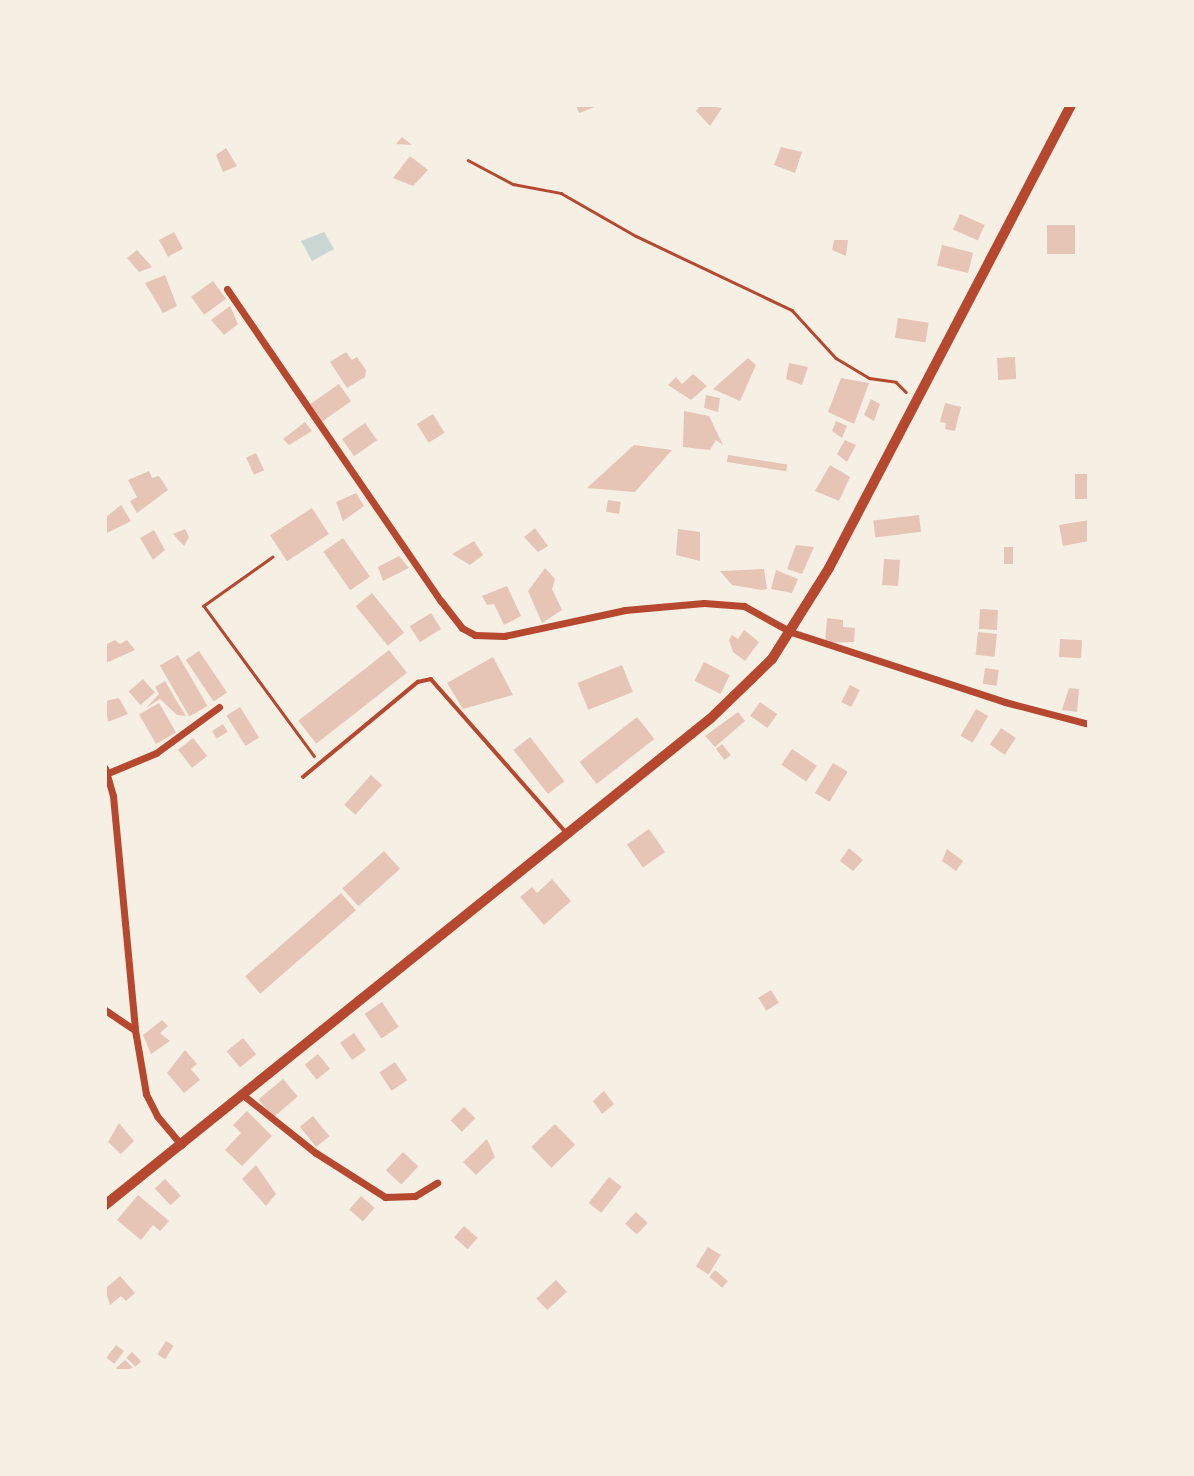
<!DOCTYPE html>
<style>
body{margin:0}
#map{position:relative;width:1194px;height:1476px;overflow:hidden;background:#f6efe4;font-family:"Source Sans 3",sans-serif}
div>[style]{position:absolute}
.water>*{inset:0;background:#c9d6d2}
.building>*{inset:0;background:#e6c5b7;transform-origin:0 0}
.path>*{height:2.5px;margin:-1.25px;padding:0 1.25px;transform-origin:1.25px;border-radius:1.25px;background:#b5482f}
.service>*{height:3.5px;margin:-1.75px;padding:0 1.75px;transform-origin:1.75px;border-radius:1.75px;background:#b5482f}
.minor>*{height:7px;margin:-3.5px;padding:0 3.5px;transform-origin:3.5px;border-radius:3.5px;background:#b5482f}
.tertiary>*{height:10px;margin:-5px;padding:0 5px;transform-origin:5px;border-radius:5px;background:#b5482f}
span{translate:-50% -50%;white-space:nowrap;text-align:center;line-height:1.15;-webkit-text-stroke:5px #f6efe4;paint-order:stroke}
.frame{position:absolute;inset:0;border:107px solid #f6efe4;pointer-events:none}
</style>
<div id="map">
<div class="water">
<i style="clip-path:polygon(324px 232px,334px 249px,312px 261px,301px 241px)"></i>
</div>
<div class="building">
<i style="clip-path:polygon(576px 105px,600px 105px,579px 113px)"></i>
<i style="clip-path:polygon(701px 105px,722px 108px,710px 126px,696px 111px)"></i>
<i style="clip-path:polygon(402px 137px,412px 145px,396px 144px)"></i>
<i style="clip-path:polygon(781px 147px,802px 152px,795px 173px,774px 165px)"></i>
<i style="clip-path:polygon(226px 148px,237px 166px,223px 172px,216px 155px)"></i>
<i style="clip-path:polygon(410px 156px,428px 170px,413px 186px,393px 178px)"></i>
<i style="left:960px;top:214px;width:27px;height:17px;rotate:24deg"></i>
<i style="left:1047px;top:225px;width:28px;height:29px"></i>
<i style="left:174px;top:232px;width:19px;height:17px;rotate:62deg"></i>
<i style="clip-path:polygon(834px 240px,848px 240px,846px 256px,832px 250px)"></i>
<i style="left:942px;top:245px;width:32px;height:21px;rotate:14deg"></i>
<i style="clip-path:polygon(137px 250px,152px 267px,139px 272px,127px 258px)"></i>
<i style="clip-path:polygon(165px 275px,177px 306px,163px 313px,145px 283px)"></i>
<i style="left:213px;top:281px;width:22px;height:27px;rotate:54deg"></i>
<i style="clip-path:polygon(230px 306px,238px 324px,224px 335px,211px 320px)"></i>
<i style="left:898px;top:318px;width:31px;height:20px;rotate:9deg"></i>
<i style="clip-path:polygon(346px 352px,352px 360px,357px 357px,366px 370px,365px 377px,347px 388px,330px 362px)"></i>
<i style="left:1015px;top:357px;width:22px;height:18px;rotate:87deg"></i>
<i style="clip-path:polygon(748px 358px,756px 365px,740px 401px,713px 389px)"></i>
<i style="clip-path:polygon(789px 363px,808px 367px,802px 385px,786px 379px)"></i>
<i style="clip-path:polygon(693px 374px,707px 386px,691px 400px,668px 385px,676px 377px,682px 384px)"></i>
<i style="clip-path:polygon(841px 378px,869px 383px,854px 424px,828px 412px)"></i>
<i style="left:339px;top:384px;width:21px;height:35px;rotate:55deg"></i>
<i style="clip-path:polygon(706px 395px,720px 398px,718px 412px,704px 408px)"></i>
<i style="clip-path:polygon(871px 399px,880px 404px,874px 421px,864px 415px)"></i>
<i style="clip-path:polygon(945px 403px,961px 407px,955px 431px,945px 429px,946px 423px,940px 422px)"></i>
<i style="clip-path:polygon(684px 411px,709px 416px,723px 445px,716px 440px,710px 450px,683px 447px)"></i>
<i style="left:433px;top:414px;width:22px;height:19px;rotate:58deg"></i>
<i style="clip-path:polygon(836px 421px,847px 426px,842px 438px,832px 431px)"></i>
<i style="clip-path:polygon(305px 422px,312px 431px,289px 445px,283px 439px)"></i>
<i style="left:365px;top:423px;width:21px;height:28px;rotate:55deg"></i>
<i style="clip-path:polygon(845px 440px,856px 445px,847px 462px,837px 454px)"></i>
<i style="clip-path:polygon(634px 445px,672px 450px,635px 492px,587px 488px)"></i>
<i style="left:256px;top:453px;width:19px;height:11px;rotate:65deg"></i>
<i style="left:728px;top:455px;width:60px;height:7px;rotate:9deg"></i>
<i style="clip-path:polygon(830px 465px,850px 477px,839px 501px,815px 491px)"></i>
<i style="clip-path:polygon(149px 471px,152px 478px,159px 476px,168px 490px,137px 513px,130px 501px,137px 497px,128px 480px)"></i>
<i style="left:1075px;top:474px;width:14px;height:25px"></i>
<i style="clip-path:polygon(356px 493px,364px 506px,343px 521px,336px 502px)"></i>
<i style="left:608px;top:500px;width:13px;height:12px;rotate:9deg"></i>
<i style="clip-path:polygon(121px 505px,131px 521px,105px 534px,105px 518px)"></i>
<i style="left:312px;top:508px;width:31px;height:50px;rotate:57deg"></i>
<i style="left:919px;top:515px;width:17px;height:46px;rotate:83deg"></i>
<i style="clip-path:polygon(1089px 520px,1089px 541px,1063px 546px,1059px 525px)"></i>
<i style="clip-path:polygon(535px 528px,548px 546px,538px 552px,524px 537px)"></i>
<i style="clip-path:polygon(185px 529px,189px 537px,184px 546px,173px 534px)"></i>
<i style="clip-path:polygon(678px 529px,700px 532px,700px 561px,676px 555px)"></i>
<i style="clip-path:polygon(154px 530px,165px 550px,153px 560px,140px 538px)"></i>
<i style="left:343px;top:538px;width:47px;height:24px;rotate:55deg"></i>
<i style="clip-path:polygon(474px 541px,483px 555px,470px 565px,452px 554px)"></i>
<i style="clip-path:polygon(796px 545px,814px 547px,802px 574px,787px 569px)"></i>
<i style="left:1004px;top:547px;width:9px;height:17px"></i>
<i style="clip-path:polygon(399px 556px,409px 568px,383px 581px,378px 567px)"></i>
<i style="left:884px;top:559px;width:16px;height:26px;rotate:4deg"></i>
<i style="clip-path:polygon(545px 568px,555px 579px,552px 589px,562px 610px,542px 623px,528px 591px)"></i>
<i style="clip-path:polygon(764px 569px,767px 589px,762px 590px,732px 585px,720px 571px)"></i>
<i style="clip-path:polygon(776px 570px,798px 579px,792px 593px,771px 589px)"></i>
<i style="clip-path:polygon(507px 586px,521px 616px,504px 625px,494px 604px,487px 605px,482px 596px)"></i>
<i style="left:372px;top:593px;width:51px;height:21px;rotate:51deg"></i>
<i style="left:980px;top:609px;width:18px;height:20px;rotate:3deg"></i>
<i style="left:431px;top:613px;width:19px;height:25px;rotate:58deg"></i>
<i style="clip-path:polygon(827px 618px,843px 620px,843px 627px,855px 628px,854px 642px,825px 643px)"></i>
<i style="clip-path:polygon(744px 630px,759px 642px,745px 661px,733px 652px,729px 640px,732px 635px,738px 639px)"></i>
<i style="left:978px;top:632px;width:19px;height:23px;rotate:6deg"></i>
<i style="left:1060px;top:639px;width:22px;height:18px;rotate:3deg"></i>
<i style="clip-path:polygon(115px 640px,120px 644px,127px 640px,135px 650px,106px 663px,105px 645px)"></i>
<i style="left:389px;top:650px;width:29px;height:115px;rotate:52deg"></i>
<i style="left:199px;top:651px;width:50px;height:16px;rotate:56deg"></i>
<i style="left:178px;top:655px;width:59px;height:21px;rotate:60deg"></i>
<i style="clip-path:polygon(493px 657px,513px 695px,463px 709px,447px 683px)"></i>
<i style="left:704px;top:662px;width:29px;height:21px;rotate:27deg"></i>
<i style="left:622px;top:665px;width:29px;height:48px;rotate:68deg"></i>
<i style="left:985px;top:668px;width:14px;height:16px;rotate:8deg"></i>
<i style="left:143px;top:679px;width:18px;height:19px;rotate:49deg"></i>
<i style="clip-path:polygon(165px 681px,176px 700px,186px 716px,177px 715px,160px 699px,146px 708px,159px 694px,155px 687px)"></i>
<i style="left:850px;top:685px;width:11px;height:19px;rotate:27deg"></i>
<i style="clip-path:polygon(1069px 688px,1079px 689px,1077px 712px,1062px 710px)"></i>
<i style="clip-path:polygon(119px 698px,128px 714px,108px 722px,105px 701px)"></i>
<i style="left:760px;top:702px;width:21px;height:17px;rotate:35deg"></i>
<i style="left:159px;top:703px;width:34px;height:23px;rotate:60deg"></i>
<i style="left:240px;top:707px;width:36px;height:16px;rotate:58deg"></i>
<i style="left:976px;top:709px;width:14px;height:31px;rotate:30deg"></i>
<i style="clip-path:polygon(738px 712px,745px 721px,715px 747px,705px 736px)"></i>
<i style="left:637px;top:717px;width:28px;height:73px;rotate:52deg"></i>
<i style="left:223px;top:724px;width:9px;height:13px;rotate:58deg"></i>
<i style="left:1001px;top:728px;width:18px;height:20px;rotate:34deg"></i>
<i style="left:530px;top:737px;width:56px;height:21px;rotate:52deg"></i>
<i style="left:193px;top:738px;width:23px;height:19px;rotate:52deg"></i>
<i style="left:722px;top:744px;width:14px;height:8px;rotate:51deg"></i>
<i style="left:792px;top:749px;width:30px;height:19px;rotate:34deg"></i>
<i style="left:833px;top:763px;width:17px;height:35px;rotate:31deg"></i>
<i style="left:371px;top:775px;width:15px;height:40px;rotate:42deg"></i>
<i style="left:649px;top:829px;width:28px;height:27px;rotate:55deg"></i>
<i style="clip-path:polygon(849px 848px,863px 860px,853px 871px,840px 861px)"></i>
<i style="clip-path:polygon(947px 849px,963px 861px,956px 871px,942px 861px)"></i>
<i style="left:384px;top:851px;width:24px;height:56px;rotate:48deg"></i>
<i style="clip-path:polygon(552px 879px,571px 901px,544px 925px,520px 897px,532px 887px,537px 893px)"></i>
<i style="left:341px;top:893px;width:23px;height:127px;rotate:49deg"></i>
<i style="left:771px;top:990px;width:15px;height:15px;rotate:58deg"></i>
<i style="left:382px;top:1002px;width:30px;height:21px;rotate:56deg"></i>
<i style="clip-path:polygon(162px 1020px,168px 1026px,160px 1033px,170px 1041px,151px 1054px,143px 1035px)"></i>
<i style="left:354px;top:1033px;width:21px;height:17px;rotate:55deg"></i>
<i style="left:243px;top:1038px;width:21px;height:21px;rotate:51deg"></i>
<i style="clip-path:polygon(185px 1050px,197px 1064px,191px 1069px,200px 1080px,184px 1093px,167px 1073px)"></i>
<i style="left:318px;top:1054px;width:19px;height:17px;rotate:51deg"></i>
<i style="left:395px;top:1062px;width:22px;height:19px;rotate:56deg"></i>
<i style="left:283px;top:1079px;width:23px;height:32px;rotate:50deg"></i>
<i style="clip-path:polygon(604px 1091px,614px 1104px,602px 1114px,593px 1101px)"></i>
<i style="left:464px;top:1107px;width:16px;height:19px;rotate:45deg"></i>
<i style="clip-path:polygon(247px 1111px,272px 1136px,242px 1166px,225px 1150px,241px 1133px,233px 1125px)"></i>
<i style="left:313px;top:1116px;width:26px;height:17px;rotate:51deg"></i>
<i style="clip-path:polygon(119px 1123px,134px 1141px,121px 1154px,108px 1142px)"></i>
<i style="left:555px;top:1124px;width:29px;height:33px;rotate:46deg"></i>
<i style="clip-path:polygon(487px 1139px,495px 1157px,476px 1175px,463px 1162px)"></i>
<i style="left:403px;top:1152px;width:21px;height:25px;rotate:43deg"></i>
<i style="clip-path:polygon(256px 1165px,276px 1194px,266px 1206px,242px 1179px)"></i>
<i style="left:609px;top:1177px;width:16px;height:33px;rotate:38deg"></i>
<i style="left:165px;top:1179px;width:23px;height:14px;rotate:47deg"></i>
<i style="clip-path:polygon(138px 1195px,169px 1221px,160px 1231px,153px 1225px,141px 1240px,117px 1220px)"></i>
<i style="left:361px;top:1196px;width:18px;height:18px;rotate:41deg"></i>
<i style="left:636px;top:1212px;width:16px;height:16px;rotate:43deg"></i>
<i style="left:464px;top:1226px;width:18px;height:15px;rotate:41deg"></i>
<i style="left:708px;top:1247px;width:15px;height:23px;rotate:32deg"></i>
<i style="left:715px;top:1270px;width:17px;height:9px;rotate:40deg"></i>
<i style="clip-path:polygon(120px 1276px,135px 1293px,126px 1301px,121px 1296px,110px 1305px,105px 1289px)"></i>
<i style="left:556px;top:1280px;width:16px;height:27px;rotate:47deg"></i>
<i style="left:166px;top:1341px;width:9px;height:16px;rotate:32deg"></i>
<i style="left:116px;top:1345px;width:10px;height:16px;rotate:37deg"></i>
<i style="left:132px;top:1352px;width:13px;height:8px;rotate:45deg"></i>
<i style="clip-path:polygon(125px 1360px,133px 1368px,119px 1371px,116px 1368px)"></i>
</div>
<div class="path">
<i style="left:468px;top:160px;width:51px;rotate:28.1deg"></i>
<i style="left:513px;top:184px;width:49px;rotate:10.6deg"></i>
<i style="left:561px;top:193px;width:86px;rotate:29.8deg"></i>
<i style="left:636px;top:236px;width:173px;rotate:25.4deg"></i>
<i style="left:792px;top:310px;width:65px;rotate:47.5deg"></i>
<i style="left:836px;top:358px;width:39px;rotate:31deg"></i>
<i style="left:869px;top:378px;width:27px;rotate:8deg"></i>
<i style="left:896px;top:382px;width:14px;rotate:45deg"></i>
<i style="left:273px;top:557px;width:85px;rotate:144.6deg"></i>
<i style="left:204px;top:606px;width:186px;rotate:53.7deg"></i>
</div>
<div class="service">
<i style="left:303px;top:777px;width:149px;rotate:-39.6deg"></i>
<i style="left:418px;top:682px;width:13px;rotate:-13deg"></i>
<i style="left:431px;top:679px;width:205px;rotate:48.6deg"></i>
</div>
<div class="minor">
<i style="left:227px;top:289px;width:378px;rotate:55.6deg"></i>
<i style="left:441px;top:601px;width:34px;rotate:52deg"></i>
<i style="left:462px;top:628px;width:15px;rotate:28deg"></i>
<i style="left:475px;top:635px;width:29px;rotate:2deg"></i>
<i style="left:504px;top:636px;width:124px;rotate:-12.1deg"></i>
<i style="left:625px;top:610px;width:79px;rotate:-5.1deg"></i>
<i style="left:704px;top:603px;width:40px;rotate:4.3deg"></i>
<i style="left:744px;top:606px;width:54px;rotate:29deg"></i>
<i style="left:791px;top:632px;width:225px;rotate:18.1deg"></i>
<i style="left:1005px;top:702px;width:87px;rotate:14.7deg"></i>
<i style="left:105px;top:768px;width:29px;rotate:74deg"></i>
<i style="left:113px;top:796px;width:235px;rotate:84.6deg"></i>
<i style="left:135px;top:1030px;width:65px;rotate:80.2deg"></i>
<i style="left:146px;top:1094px;width:25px;rotate:63deg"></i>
<i style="left:157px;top:1116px;width:38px;rotate:50deg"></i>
<i style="left:108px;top:773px;width:52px;rotate:-22.6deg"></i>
<i style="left:156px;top:753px;width:78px;rotate:-36.1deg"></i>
<i style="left:105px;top:1010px;width:36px;rotate:34deg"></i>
<i style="left:243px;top:1095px;width:93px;rotate:38.5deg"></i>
<i style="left:316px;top:1153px;width:82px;rotate:32.5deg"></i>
<i style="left:385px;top:1197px;width:30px;rotate:-2deg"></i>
<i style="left:415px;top:1196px;width:26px;rotate:-31deg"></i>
</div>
<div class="tertiary">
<i style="left:105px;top:1205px;width:776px;rotate:-38.78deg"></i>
<i style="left:710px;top:719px;width:86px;rotate:-44.1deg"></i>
<i style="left:772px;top:659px;width:107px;rotate:-57.9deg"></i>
<i style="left:829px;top:568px;width:522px;rotate:-62.4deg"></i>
</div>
<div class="frame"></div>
</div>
